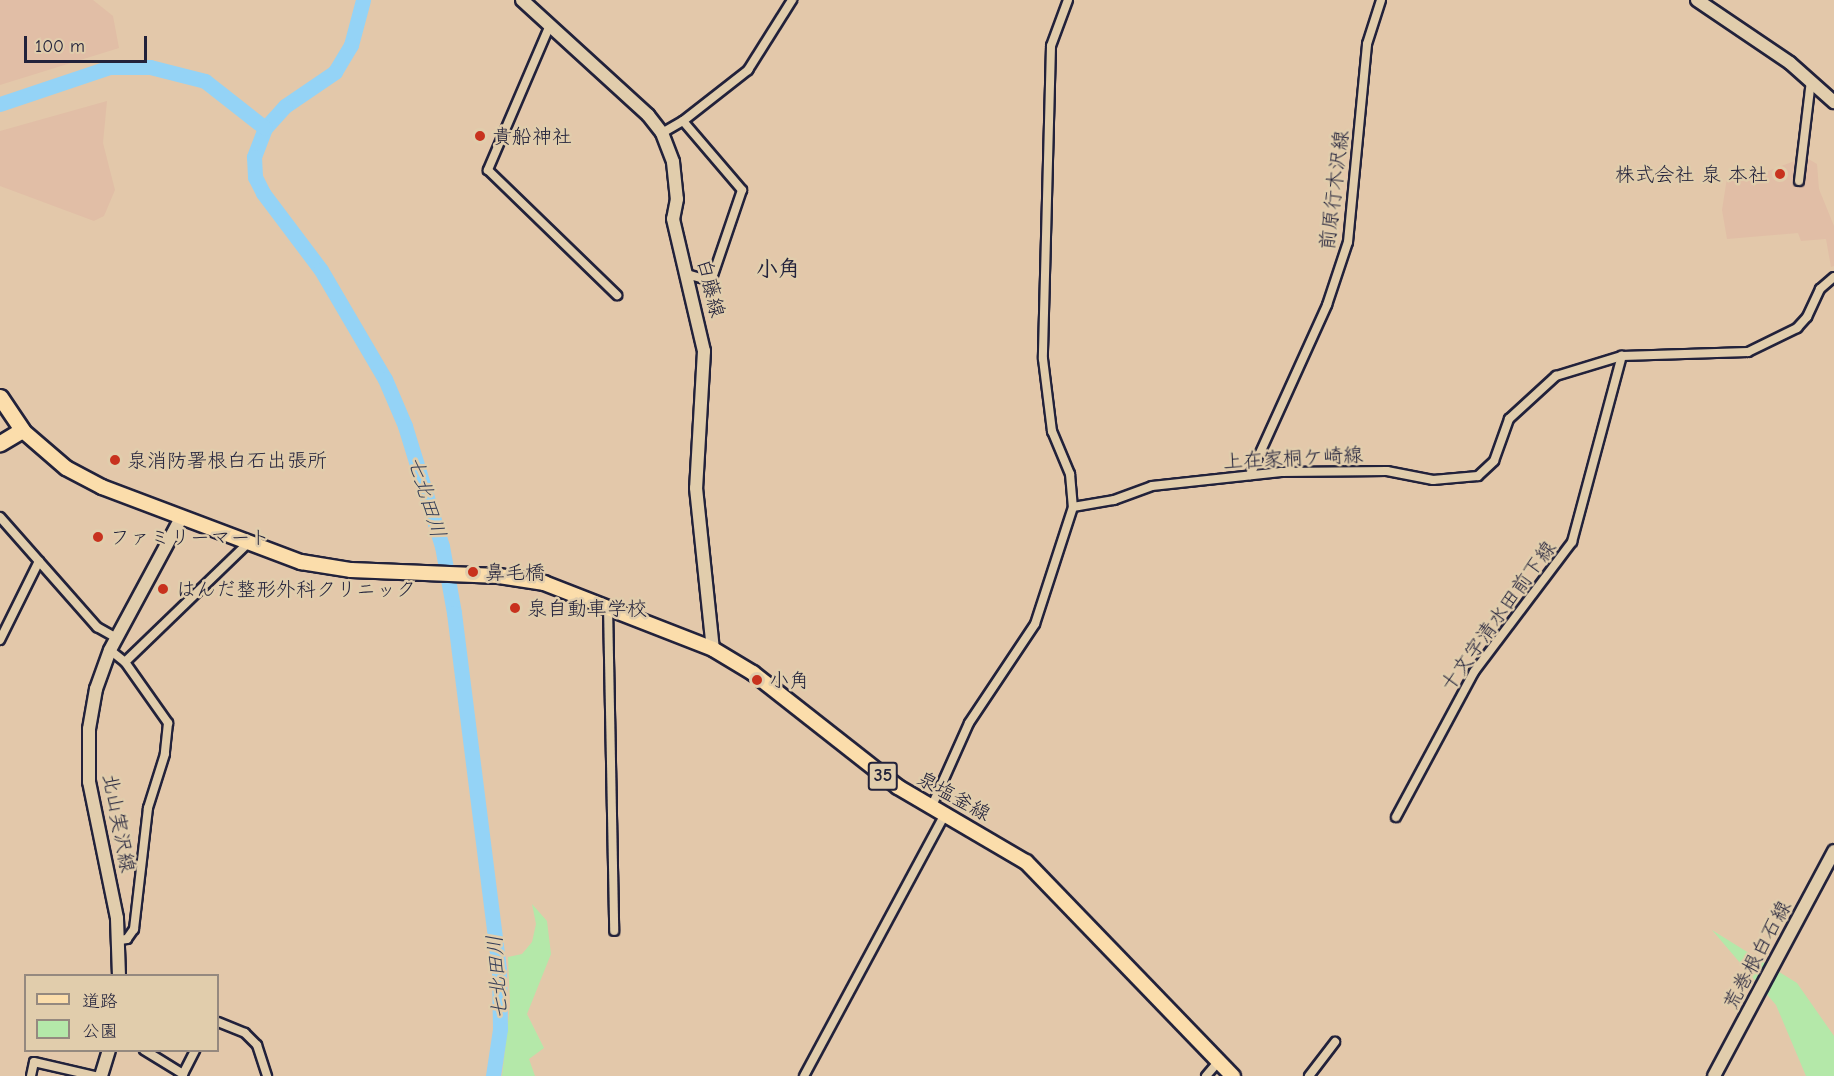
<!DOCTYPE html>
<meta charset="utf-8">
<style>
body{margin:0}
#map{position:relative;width:1834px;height:1076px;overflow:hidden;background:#e3c8aa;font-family:"Comic Neue","Klee One",sans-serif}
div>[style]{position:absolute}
.built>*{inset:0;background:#e1bea6}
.green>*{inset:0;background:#b4e8a9}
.river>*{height:15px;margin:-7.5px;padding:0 7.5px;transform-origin:7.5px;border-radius:7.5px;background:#94d3f6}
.roads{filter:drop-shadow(2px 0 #22223b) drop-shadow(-2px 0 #22223b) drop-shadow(0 2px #22223b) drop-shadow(0 -2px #22223b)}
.street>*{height:8px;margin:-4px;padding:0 4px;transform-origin:4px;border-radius:4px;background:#e1cdac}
.secondary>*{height:12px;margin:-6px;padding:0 6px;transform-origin:6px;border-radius:6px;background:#e1cdac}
.primary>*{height:14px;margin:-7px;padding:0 7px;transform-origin:7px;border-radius:7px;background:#fbddab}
.highway>*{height:15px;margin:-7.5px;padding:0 7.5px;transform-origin:7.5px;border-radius:7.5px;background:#fbddab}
.dots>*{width:16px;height:16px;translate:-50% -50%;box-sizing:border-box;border:3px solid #e1cdac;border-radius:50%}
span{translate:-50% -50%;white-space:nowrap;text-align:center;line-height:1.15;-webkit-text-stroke:5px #e1cdac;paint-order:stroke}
.shield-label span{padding:2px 4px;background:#e1cdac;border:2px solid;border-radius:4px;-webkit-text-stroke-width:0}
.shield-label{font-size:18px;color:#22223b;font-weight:700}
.poi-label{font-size:20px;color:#22223b}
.left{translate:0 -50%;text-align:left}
.right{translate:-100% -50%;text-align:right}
.street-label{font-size:20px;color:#22223b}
.water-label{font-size:21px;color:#333d57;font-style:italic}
.quarter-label{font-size:22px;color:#22223b;font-weight:700}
.legend{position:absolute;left:24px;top:974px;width:195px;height:78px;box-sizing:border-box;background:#e1cdac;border:2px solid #95897f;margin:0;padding:8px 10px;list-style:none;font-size:18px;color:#22223b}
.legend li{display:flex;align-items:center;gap:12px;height:30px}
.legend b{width:30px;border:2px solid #95897f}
.scale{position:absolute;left:24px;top:36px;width:123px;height:27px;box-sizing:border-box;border:3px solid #22223b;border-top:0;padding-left:8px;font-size:18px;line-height:21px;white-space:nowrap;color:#22223b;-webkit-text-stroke:4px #e1cdac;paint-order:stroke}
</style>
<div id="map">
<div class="built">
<i style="clip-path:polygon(0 0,93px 0,113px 16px,119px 48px,0 85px)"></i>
<i style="clip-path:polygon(107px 101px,103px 143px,115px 190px,104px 216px,94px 221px,0 186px,0 131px)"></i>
<i style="clip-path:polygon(1805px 157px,1817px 164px,1819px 189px,1834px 226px,1834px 266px,1831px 267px,1826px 239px,1801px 241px,1798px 233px,1727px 239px,1722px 210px,1727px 178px,1755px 176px)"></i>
</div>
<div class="green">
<i style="clip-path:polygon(532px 904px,547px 921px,551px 954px,527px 1014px,544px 1048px,529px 1059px,535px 1076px,502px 1076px,510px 1005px,508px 957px,522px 954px,532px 942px,536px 924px)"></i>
<i style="clip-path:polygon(1712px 930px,1797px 983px,1834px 1036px,1834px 1076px,1806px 1076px,1776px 1005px)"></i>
</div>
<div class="river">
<i style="left:363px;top:0;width:47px;rotate:104.9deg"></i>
<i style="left:351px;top:45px;width:31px;rotate:121deg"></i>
<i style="left:335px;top:72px;width:60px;rotate:145.8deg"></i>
<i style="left:285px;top:106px;width:30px;rotate:132deg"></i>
<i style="left:265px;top:128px;width:31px;rotate:111deg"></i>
<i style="left:254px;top:157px;width:20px;rotate:87deg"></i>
<i style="left:255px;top:177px;width:18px;rotate:63deg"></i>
<i style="left:263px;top:193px;width:96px;rotate:53deg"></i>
<i style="left:321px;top:270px;width:126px;rotate:59.6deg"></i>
<i style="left:385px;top:379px;width:51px;rotate:66.9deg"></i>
<i style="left:405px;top:426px;width:126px;rotate:72.9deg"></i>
<i style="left:442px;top:546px;width:68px;rotate:79.8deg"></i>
<i style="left:454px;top:613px;width:361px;rotate:82.8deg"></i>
<i style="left:499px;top:971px;width:58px;rotate:89deg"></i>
<i style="left:500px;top:1029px;width:48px;rotate:98.5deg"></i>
<i style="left:0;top:104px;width:116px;rotate:-18.6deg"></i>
<i style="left:110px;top:67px;width:40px"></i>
<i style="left:150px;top:67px;width:57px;rotate:14.3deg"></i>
<i style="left:205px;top:81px;width:76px;rotate:38.1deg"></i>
</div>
<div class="roads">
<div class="street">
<i style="left:1068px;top:0;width:49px;rotate:110.3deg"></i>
<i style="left:1051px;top:46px;width:313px;rotate:91.5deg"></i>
<i style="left:1043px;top:359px;width:73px;rotate:82.9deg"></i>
<i style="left:1052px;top:431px;width:47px;rotate:67.3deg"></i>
<i style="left:1070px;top:474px;width:33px;rotate:85deg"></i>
<i style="left:550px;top:25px;width:158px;rotate:113.2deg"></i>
<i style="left:488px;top:170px;width:180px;rotate:44.1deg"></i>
<i style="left:683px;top:121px;width:91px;rotate:49.5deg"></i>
<i style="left:742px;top:190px;width:96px;rotate:108.8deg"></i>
<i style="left:711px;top:281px;width:25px;rotate:-164deg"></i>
<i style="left:662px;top:133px;width:24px;rotate:-30deg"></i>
<i style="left:683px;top:121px;width:83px;rotate:-38.1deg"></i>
<i style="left:748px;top:70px;width:83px;rotate:-57.8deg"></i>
<i style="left:1799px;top:181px;width:101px;rotate:-83.2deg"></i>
<i style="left:1250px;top:475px;width:187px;rotate:-65.6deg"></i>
<i style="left:1327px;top:305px;width:66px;rotate:-71.6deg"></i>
<i style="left:1348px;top:242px;width:199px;rotate:-84.5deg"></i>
<i style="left:1367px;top:44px;width:46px;rotate:-72.3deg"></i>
<i style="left:0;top:517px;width:147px;rotate:48.6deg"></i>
<i style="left:97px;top:627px;width:23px;rotate:29deg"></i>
<i style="left:608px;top:606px;width:325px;rotate:88.9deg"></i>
<i style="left:0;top:640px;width:88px;rotate:-63.7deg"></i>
<i style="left:110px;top:650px;width:19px;rotate:39deg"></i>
<i style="left:125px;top:662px;width:75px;rotate:54.8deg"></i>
<i style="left:168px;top:723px;width:31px;rotate:96deg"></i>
<i style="left:165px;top:754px;width:57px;rotate:107.5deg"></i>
<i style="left:148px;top:808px;width:122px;rotate:96.6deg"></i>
<i style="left:134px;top:929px;width:12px;rotate:125deg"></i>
<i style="left:127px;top:939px;width:7px;rotate:172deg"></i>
<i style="left:125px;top:662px;width:170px;rotate:-44deg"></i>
<i style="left:931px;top:808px;width:93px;rotate:-65.9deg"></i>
<i style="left:969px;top:723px;width:119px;rotate:-56.3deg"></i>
<i style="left:1035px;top:624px;width:123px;rotate:-72deg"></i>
<i style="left:1073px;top:507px;width:42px;rotate:-9.7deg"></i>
<i style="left:1114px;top:500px;width:40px;rotate:-20.2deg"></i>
<i style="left:1152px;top:486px;width:130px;rotate:-6.2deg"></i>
<i style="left:1281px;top:472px;width:106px;rotate:-0.5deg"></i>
<i style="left:1387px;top:471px;width:47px;rotate:11.1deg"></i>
<i style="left:1433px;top:480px;width:45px;rotate:-5.1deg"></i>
<i style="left:1478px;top:476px;width:22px;rotate:-43deg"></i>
<i style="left:1494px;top:461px;width:45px;rotate:-70.3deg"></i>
<i style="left:1509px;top:419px;width:64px;rotate:-42.5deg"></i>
<i style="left:1556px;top:376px;width:69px;rotate:-16.9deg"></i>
<i style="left:1622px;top:356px;width:126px;rotate:-1.8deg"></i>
<i style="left:1748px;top:352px;width:55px;rotate:-26.1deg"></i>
<i style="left:1797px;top:328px;width:15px;rotate:-48deg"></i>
<i style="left:1807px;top:317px;width:31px;rotate:-65deg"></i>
<i style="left:1820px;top:289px;width:18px;rotate:-41deg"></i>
<i style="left:1396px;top:817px;width:165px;rotate:-61.7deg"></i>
<i style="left:1474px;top:672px;width:163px;rotate:-53deg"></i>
<i style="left:1572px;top:542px;width:193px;rotate:-75deg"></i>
<i style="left:218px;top:1022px;width:29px;rotate:22deg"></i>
<i style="left:245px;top:1033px;width:17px;rotate:45deg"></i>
<i style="left:257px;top:1045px;width:33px;rotate:72deg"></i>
<i style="left:144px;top:1050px;width:46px;rotate:31.6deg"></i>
<i style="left:183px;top:1074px;width:27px;rotate:-63deg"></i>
<i style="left:31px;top:1076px;width:14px;rotate:-78deg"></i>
<i style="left:34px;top:1062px;width:63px;rotate:12.9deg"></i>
<i style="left:804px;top:1076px;width:295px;rotate:-61.7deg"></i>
<i style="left:1206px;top:1076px;width:18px;rotate:-49deg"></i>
<i style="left:1309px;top:1076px;width:43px;rotate:-52.6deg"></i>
</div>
<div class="secondary">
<i style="left:522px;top:0;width:171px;rotate:42.4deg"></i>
<i style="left:648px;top:115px;width:23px;rotate:52deg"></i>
<i style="left:662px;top:133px;width:31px;rotate:69deg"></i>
<i style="left:673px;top:162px;width:37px;rotate:84deg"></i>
<i style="left:677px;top:199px;width:20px;rotate:101deg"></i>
<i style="left:673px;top:219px;width:136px;rotate:76.8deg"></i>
<i style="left:704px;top:351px;width:137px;rotate:93.3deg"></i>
<i style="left:696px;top:488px;width:162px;rotate:84deg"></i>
<i style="left:1697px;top:0;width:112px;rotate:34.1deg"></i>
<i style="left:1790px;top:63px;width:59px;rotate:41.6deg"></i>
<i style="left:119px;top:976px;width:58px;rotate:-92deg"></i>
<i style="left:117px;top:918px;width:139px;rotate:-101.6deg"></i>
<i style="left:89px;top:782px;width:53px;rotate:-90deg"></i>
<i style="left:89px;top:729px;width:41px;rotate:-80.1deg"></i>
<i style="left:96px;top:689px;width:41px;rotate:-70.3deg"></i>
<i style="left:110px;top:650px;width:150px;rotate:-61.7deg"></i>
<i style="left:101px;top:1076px;width:27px;rotate:-73deg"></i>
<i style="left:1714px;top:1076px;width:255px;rotate:-61.9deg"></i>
</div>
<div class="primary">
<i style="left:22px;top:430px;width:58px;rotate:40.8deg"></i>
<i style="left:66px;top:468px;width:41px;rotate:27.8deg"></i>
<i style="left:102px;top:487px;width:213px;rotate:20.7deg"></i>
<i style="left:301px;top:562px;width:51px;rotate:9.1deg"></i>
<i style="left:351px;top:570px;width:148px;rotate:2.3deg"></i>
<i style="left:499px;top:576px;width:46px;rotate:8.8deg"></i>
<i style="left:544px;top:583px;width:181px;rotate:21.3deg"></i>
<i style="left:713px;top:649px;width:47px;rotate:31deg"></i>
<i style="left:753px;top:673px;width:184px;rotate:38.2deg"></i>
<i style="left:898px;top:787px;width:148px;rotate:30.4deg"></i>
<i style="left:1026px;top:862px;width:298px;rotate:46deg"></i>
</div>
<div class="highway">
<i style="left:0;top:397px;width:40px;rotate:56deg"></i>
<i style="left:22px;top:430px;width:26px;rotate:149deg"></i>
</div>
</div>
<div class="dots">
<i style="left:480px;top:136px;background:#c8321e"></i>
<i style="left:1780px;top:174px;background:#c8321e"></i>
<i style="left:115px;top:460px;background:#c8321e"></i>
<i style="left:98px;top:537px;background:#c8321e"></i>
<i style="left:473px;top:572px;background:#c8321e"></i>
<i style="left:163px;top:589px;background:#c8321e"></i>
<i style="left:515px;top:608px;background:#c8321e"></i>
<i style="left:757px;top:680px;background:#c8321e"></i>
</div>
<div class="shield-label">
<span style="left:883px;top:776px">35</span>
</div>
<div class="poi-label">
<span class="left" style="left:492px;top:136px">貴船神社</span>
<span class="right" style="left:1768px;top:174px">株式会社 泉 本社</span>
<span class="left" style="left:127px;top:460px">泉消防署根白石出張所</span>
<span class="left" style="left:110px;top:537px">ファミリーマート</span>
<span class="left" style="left:485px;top:572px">鼻毛橋</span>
<span class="left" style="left:176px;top:589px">はんだ整形外科クリニック</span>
<span class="left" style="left:527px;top:608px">泉自動車学校</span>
<span class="left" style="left:769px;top:680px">小角</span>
</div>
<div class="street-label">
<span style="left:1334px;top:190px;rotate:-83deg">前原行木沢線</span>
<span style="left:711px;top:288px;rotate:76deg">白藤線</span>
<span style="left:1293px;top:458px;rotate:-3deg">上在家桐ケ崎線</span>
<span style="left:1498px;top:616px;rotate:-54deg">十文字清水田前下線</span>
<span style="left:954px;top:796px;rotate:29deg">泉塩釜線</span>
<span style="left:119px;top:823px;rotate:79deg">北山実沢線</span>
<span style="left:1757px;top:955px;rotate:-62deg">荒巻根白石線</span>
</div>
<div class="water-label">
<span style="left:427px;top:497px;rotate:73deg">七北田川</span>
<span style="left:497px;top:977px;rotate:-94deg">七北田川</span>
</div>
<div class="quarter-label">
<span style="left:778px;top:270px">小角</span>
</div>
<ul class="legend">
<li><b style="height:8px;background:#fbddab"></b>道路</li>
<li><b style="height:16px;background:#b4e8a9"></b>公園</li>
</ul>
<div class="scale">100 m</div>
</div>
